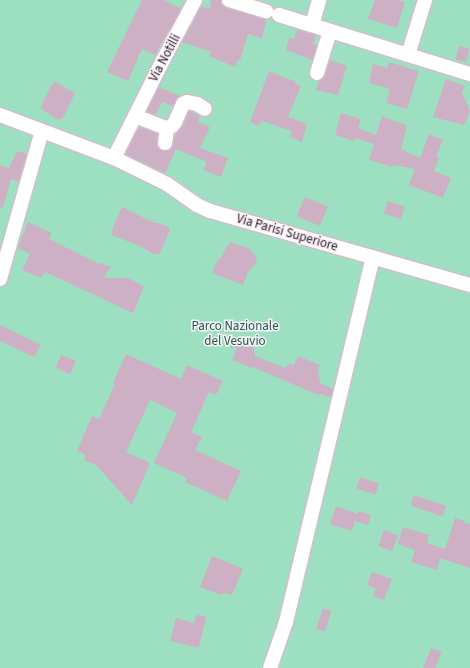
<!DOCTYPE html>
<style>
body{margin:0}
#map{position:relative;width:470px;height:668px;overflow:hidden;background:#fcf0f8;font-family:"Source Sans 3",sans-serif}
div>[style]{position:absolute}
.green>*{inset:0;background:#9ddfc1;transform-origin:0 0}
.building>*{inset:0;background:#ceb0c4;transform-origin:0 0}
.roads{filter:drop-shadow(1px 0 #d8bace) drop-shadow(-1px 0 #d8bace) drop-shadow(0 1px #d8bace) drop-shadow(0 -1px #d8bace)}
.minor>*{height:14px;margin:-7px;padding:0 7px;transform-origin:7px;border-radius:7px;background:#fff}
span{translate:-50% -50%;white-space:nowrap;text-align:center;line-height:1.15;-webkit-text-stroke:3px #fcf0f8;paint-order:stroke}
.street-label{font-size:13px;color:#2a1f26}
.park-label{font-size:13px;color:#175d44}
</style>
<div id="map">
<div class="green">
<i style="left:0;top:0;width:470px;height:668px"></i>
</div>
<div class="building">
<i style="clip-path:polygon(142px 0,164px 0,181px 9px,155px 55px,142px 49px,128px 81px,107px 72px)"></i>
<i style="clip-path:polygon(211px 0,221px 0,223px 6px,227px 8px,267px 19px,262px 38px,248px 34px,240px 60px,238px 60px,235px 67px,209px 56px,211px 52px,182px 42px,202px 6px,210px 9px)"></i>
<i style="clip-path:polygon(375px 0,398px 0,405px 2px,397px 28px,368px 19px)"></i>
<i style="clip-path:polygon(297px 30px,316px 35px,313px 44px,317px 46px,312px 60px,286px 50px,289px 38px,294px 39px)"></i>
<i style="left:459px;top:46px;width:11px;height:14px;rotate:15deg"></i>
<i style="clip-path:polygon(330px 60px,347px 66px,338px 95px,316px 90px,319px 81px,325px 76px)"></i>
<i style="clip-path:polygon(389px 62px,419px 71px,407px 109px,386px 103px,390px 89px,369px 83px,373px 64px,387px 68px)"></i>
<i style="clip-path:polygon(269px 71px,296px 82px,295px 84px,301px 86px,288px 117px,307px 124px,302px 142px,290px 137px,292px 131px,262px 121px,258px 126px,250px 122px)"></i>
<i style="clip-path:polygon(446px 79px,465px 86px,462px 93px,470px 111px,464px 125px,433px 117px)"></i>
<i style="clip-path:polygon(54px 81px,75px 93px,63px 118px,58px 120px,40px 108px)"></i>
<i style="clip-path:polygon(159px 87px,180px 96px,173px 106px,162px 102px,156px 115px,147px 111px)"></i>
<i style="clip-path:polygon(189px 111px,200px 116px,198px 122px,210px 127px,200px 148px,228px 158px,221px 177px,203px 170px,207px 162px,176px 149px,165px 173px,125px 154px,139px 127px,158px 134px,157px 147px,164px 151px,169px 151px,172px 148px,176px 133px,183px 126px)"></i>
<i style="clip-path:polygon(341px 113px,361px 119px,358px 128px,376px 135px,382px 116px,407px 126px,401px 149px,420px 158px,429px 134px,443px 140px,436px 156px,439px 158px,434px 171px,451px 178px,443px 198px,409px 185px,415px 169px,393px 165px,393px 167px,369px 160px,374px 144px,355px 138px,355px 141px,335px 135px)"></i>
<i style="clip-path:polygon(17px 151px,27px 154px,19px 181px,11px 179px,3px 208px,0 207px,0 165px,9px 168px)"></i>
<i style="left:305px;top:197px;width:25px;height:21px;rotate:23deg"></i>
<i style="left:388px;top:201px;width:18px;height:13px;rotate:19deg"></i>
<i style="clip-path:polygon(122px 207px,155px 223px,159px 223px,168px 227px,170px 230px,159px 255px,156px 253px,155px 255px,142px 247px,112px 235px,111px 232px)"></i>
<i style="clip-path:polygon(28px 222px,52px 233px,49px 239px,99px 264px,100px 263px,111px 267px,103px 278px,128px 278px,144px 287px,133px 313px,45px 272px,41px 278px,22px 270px,30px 254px,18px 248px)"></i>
<i style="clip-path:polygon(230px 242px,250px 249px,257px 258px,256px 263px,248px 272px,243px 285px,212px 273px,218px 259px,220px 259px)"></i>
<i style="clip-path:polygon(0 325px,41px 345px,34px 357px,0 341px)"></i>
<i style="clip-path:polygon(242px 338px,252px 342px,255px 356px,285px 368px,289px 364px,294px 365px,298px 356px,320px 365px,318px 369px,320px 383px,333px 389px,331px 397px,320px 394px,318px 395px,253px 367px,252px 368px,232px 360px,237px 348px,230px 347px)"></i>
<i style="clip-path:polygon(126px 354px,181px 379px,187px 365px,223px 381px,216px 395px,209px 392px,191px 432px,202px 437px,195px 450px,241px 471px,227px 501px,185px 482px,187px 478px,154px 463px,177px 413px,150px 400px,126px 452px,150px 463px,132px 505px,96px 465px,84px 460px,86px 455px,77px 451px,92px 416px,99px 419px,115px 384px,113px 383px)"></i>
<i style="left:61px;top:355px;width:16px;height:14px;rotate:22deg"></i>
<i style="left:360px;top:477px;width:20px;height:12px;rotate:18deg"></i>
<i style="left:414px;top:495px;width:34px;height:11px;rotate:19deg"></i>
<i style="clip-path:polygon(336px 506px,357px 514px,358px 511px,371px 515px,368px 525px,355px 521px,352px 531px,330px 524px)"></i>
<i style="clip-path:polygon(455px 518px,465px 521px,464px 523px,470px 524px,470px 568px,440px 558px,437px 570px,411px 562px,415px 550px,398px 544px,403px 527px,429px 535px,427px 543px,445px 549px)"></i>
<i style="left:384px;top:530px;width:15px;height:17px;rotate:20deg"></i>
<i style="clip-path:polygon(212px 556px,243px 569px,232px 595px,225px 593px,221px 595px,200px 587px)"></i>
<i style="clip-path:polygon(372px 572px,392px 579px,384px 600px,373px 596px,376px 588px,367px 585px)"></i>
<i style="left:323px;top:608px;width:9px;height:22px;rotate:18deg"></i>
<i style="clip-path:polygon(197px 614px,206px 617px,199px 648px,170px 641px,176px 618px,194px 623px)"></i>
<i style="clip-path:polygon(431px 648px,442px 652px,435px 668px,423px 668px)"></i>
</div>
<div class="roads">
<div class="minor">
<i style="left:229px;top:0;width:39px;rotate:17deg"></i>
<i style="left:279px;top:15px;width:200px;rotate:17.2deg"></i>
<i style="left:312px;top:25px;width:26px;rotate:-74deg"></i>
<i style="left:408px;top:55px;width:58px;rotate:-72.8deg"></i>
<i style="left:317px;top:73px;width:44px;rotate:-72.8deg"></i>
<i style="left:0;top:115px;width:122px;rotate:20.7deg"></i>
<i style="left:114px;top:158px;width:59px;rotate:26.1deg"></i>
<i style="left:167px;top:184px;width:37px;rotate:35deg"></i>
<i style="left:197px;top:205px;width:14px;rotate:25deg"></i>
<i style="left:210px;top:211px;width:270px;rotate:15.9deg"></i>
<i style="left:135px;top:116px;width:34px;rotate:21deg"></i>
<i style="left:167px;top:128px;width:5px;rotate:-22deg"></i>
<i style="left:172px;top:126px;width:5px;rotate:-53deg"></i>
<i style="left:175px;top:122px;width:20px;rotate:-66deg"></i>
<i style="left:183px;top:104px;width:4px;rotate:-27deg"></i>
<i style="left:187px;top:102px;width:10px;rotate:11deg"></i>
<i style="left:197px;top:104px;width:9px;rotate:32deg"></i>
<i style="left:165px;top:143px;width:15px;rotate:-82deg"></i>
<i style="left:114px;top:158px;width:110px;rotate:-63.4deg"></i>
<i style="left:163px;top:60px;width:68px;rotate:-61.9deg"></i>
<i style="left:0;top:279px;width:154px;rotate:-74.2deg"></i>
<i style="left:270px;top:668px;width:49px;rotate:-70.8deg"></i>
<i style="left:286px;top:622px;width:375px;rotate:-76.6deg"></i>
</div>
</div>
<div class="street-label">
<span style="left:165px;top:58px;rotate:-62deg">Via Notilli</span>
<span style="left:287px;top:233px;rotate:16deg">Via Parisi Superiore</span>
</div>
<div class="park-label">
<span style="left:235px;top:334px">Parco Nazionale<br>del Vesuvio</span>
</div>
</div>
